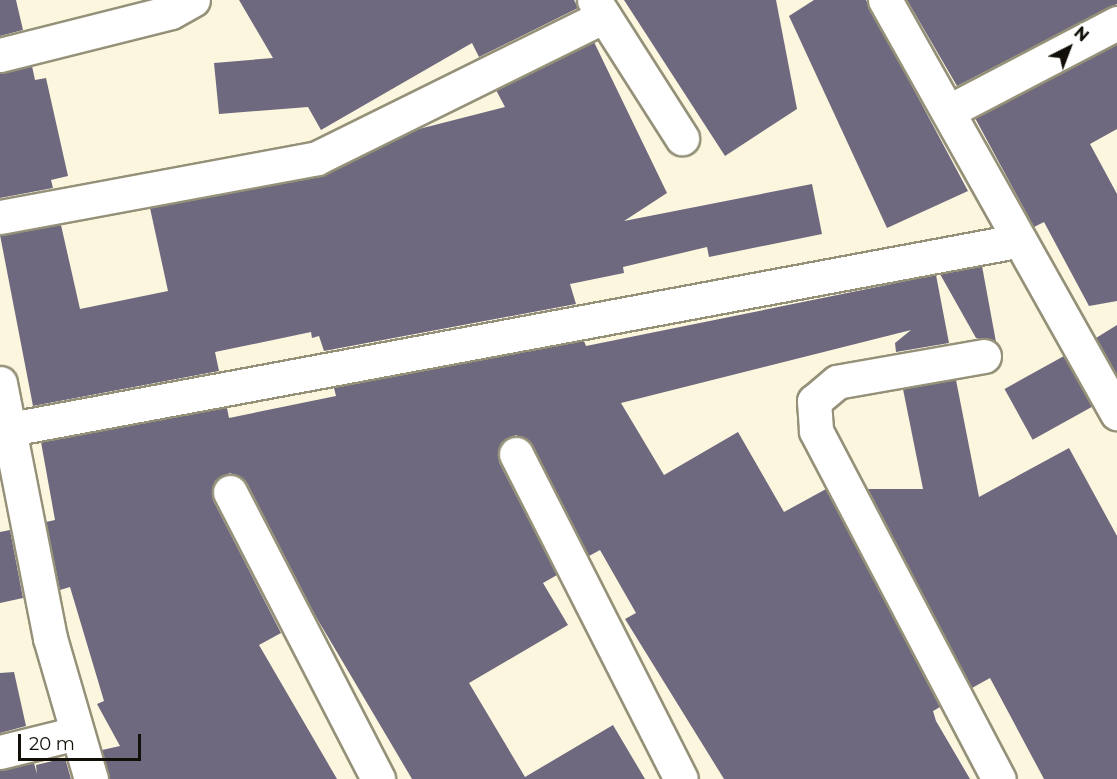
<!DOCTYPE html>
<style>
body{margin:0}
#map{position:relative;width:1117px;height:779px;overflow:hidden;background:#fbf6dd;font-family:Montserrat,sans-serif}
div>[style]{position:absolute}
.building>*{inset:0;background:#6f697f;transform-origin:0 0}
.roads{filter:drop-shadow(2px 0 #959179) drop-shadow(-2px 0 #959179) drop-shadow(0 2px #959179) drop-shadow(0 -2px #959179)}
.minor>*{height:33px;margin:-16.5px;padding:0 16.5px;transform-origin:16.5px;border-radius:16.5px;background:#fff}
span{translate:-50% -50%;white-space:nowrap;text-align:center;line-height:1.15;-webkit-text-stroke:5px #fff;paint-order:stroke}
.north{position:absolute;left:1039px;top:18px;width:60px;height:60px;-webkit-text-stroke:4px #fff;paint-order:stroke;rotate:42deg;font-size:16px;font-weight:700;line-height:24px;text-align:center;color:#110f07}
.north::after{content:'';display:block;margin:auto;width:21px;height:27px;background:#110f07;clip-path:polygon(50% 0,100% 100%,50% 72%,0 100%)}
.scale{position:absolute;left:18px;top:734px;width:123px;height:27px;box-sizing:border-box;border:3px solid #110f07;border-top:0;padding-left:8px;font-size:18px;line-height:21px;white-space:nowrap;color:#110f07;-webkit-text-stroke:4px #fff;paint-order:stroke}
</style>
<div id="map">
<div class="building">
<i style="clip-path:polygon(0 0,16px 0,23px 30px,0 36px)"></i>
<i style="clip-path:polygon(239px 0,574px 0,578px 8px,479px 57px,472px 43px,321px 130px,308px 107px,219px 114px,214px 63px,273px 58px)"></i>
<i style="clip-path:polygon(624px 0,776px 0,797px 109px,725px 156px)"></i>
<i style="clip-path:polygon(814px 0,866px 0,968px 191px,887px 228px,789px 16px)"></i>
<i style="clip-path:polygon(907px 0,1117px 0,1117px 4px,957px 86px)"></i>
<i style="clip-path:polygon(594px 42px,667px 193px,624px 221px,812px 184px,822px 234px,709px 257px,707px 247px,623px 267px,624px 273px,570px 284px,576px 304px,324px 351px,319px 336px,312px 338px,311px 332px,215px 352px,219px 371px,33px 406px,0 235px,61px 225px,80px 309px,168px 291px,150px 208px,325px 175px,415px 130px,505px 107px,496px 90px)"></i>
<i style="clip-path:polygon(1117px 44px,1117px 129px,1090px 144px,1117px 194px,1117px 301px,1089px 306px,1044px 222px,1034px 227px,975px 118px)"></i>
<i style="clip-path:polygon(32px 66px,35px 80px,46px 78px,68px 176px,51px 180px,53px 188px,0 198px,0 73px)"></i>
<i style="clip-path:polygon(982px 266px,996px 342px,976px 338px,940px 274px)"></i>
<i style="clip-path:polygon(936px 275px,949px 343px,896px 352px,895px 343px,911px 330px,621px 403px,664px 475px,738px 432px,784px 512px,826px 489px,940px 707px,933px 711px,936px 721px,970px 779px,724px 779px,625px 619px,636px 613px,600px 550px,589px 556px,533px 446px,516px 435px,501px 443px,499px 462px,557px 575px,543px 583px,568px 625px,469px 683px,525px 777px,613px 725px,645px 779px,412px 779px,315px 615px,247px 483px,230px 473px,215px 481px,213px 500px,281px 633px,259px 645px,337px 779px,109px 779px,102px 750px,120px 746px,97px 704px,104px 701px,70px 587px,60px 590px,46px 522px,55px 520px,41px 442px,227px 408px,229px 418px,336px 396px,334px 388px,584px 341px,586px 346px)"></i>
<i style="clip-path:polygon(1117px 325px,1117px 375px,1096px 338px)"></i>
<i style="left:1064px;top:356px;width:58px;height:68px;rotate:61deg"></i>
<i style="clip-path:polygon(956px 380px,979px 497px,1069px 448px,1117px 536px,1117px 779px,1044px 779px,990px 678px,972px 688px,868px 489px,923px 489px,903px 389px)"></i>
<i style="clip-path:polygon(10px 530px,23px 598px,0 603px,0 532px)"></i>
<i style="clip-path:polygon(14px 672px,26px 726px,0 733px,0 673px)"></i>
<i style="clip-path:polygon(65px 758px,71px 779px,0 779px,0 770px,34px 763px,37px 774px,36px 765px)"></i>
</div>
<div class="roads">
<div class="minor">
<i style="left:594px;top:0;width:164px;rotate:57.5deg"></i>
<i style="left:885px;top:0;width:474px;rotate:60.7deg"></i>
<i style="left:0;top:55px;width:176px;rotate:-14.1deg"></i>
<i style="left:171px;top:12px;width:25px;rotate:-29deg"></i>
<i style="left:949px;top:111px;width:190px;rotate:-27.6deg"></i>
<i style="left:0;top:217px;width:322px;rotate:-10.5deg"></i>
<i style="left:317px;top:158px;width:320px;rotate:-26.3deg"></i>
<i style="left:984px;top:356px;width:149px;rotate:170deg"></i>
<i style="left:837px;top:382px;width:30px;rotate:140deg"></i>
<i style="left:814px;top:401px;width:30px;rotate:86deg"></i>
<i style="left:816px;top:431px;width:393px;rotate:62.3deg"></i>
<i style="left:0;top:383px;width:260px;rotate:78.9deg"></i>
<i style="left:50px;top:638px;width:147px;rotate:73.8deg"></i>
<i style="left:0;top:431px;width:1034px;rotate:-10.59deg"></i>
<i style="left:516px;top:454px;width:364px;rotate:63.1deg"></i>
<i style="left:230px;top:492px;width:323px;rotate:62.7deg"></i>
<i style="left:0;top:752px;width:79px;rotate:-13.9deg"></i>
</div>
</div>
<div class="north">N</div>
<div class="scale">20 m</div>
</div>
